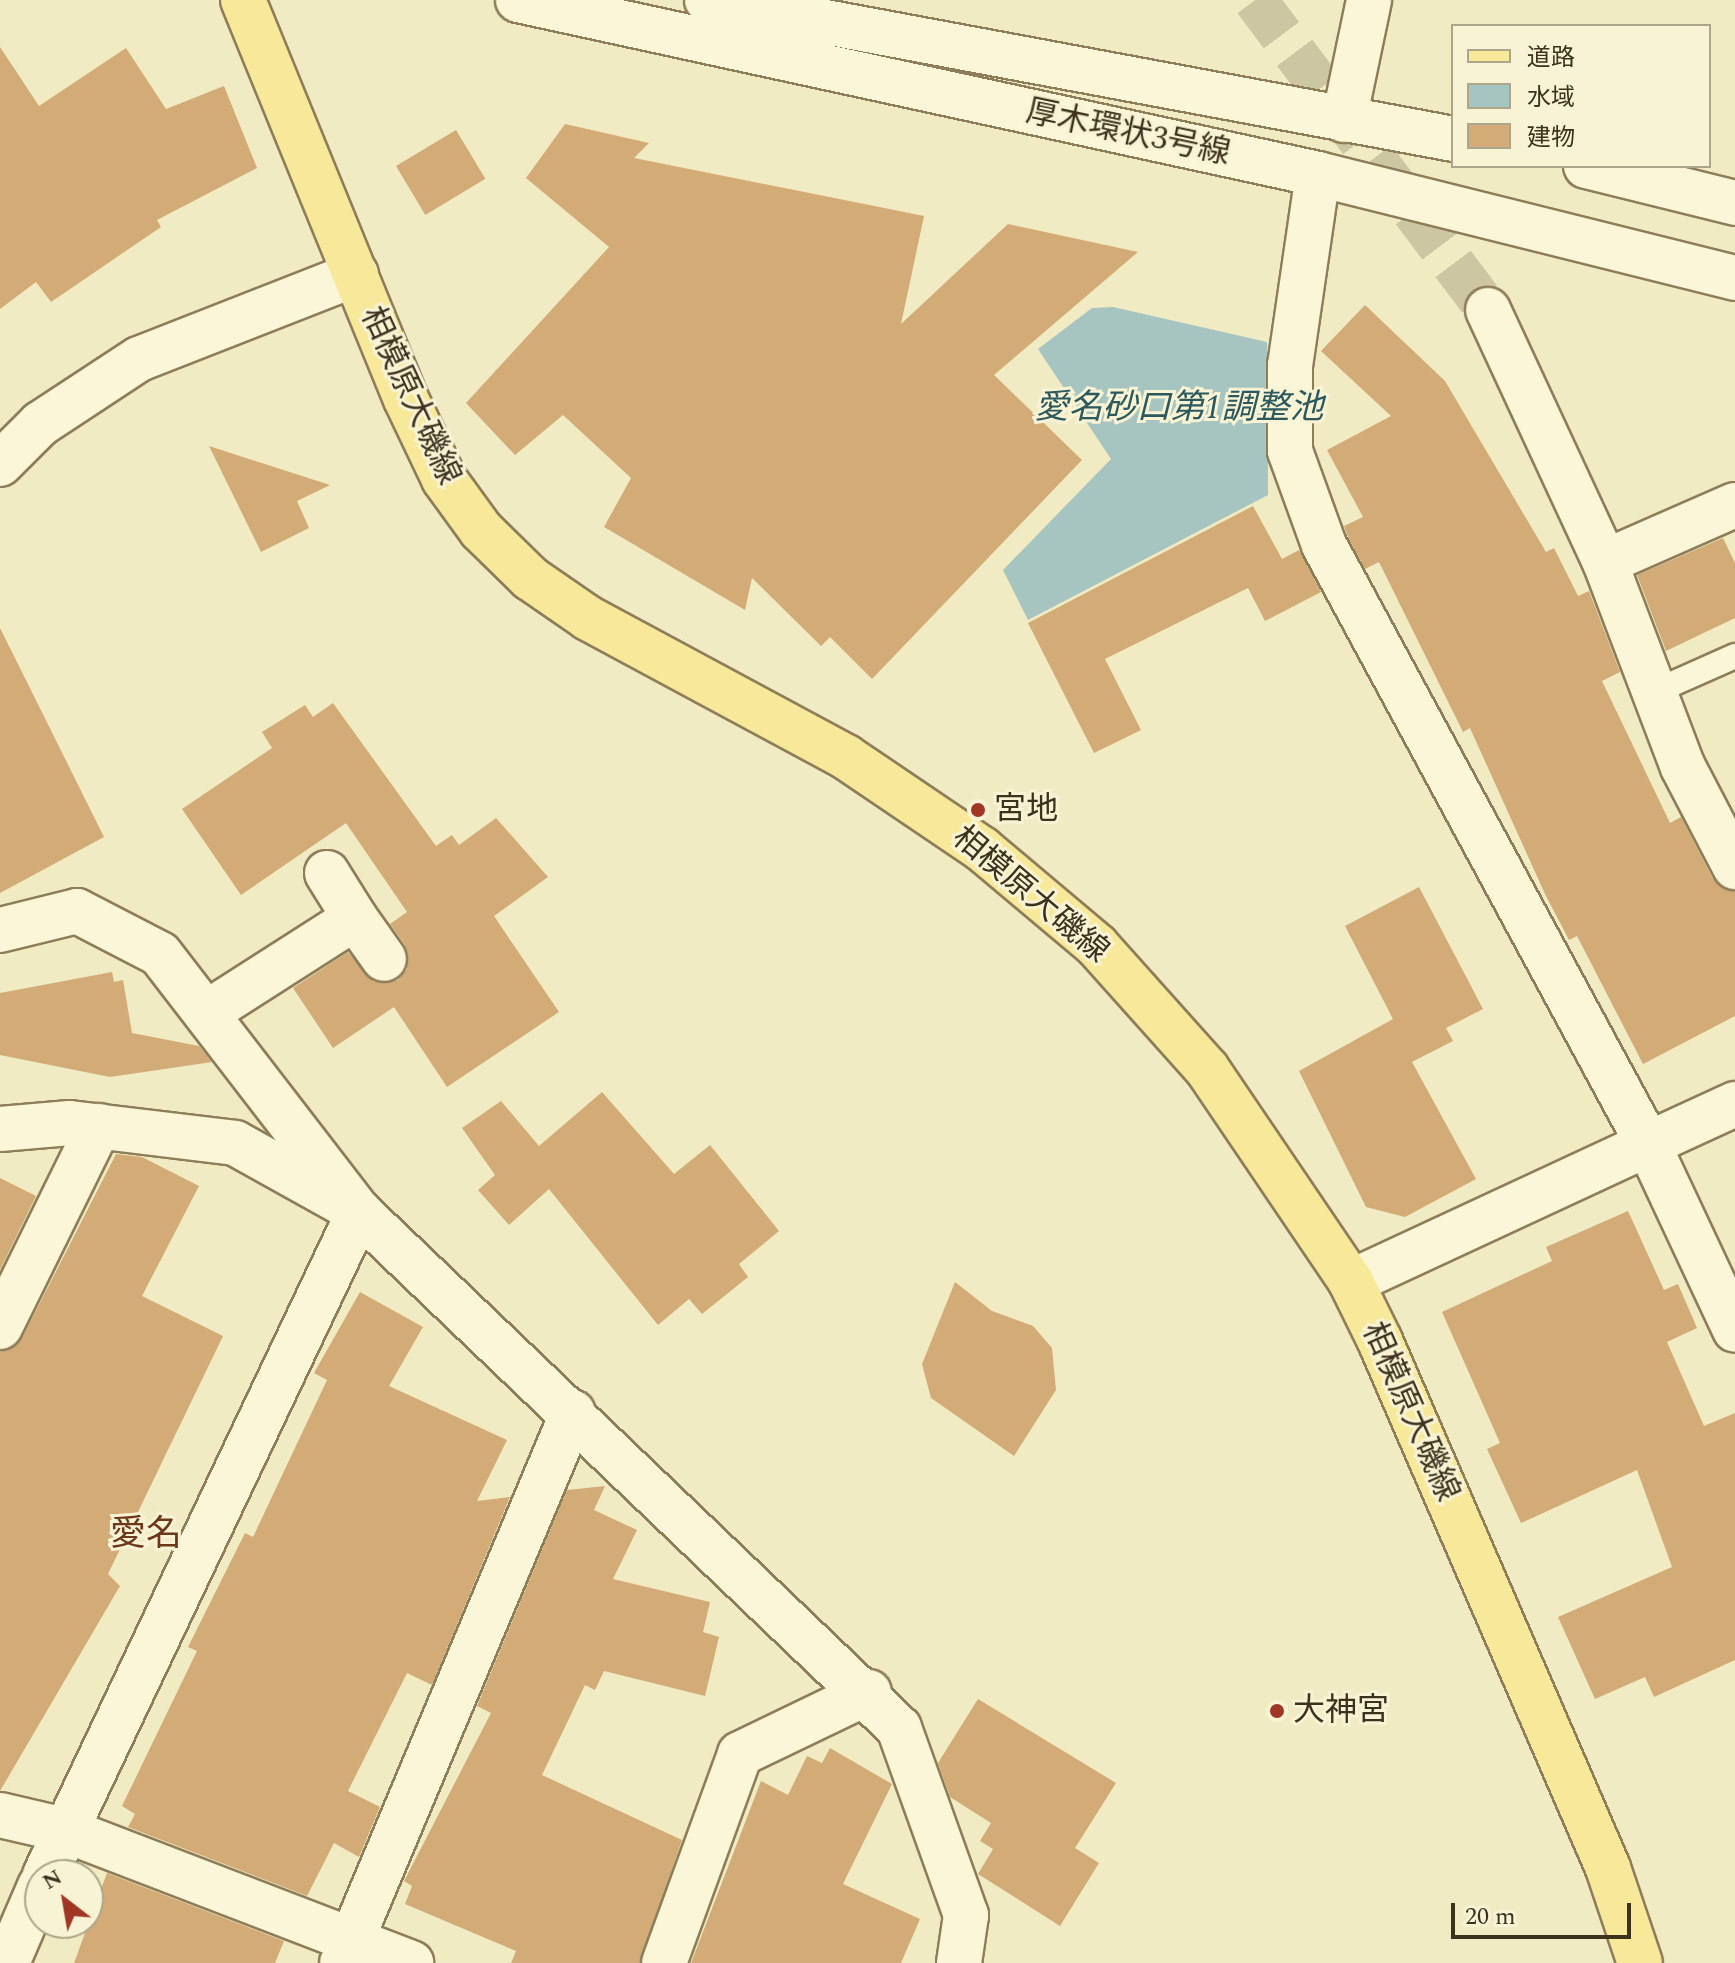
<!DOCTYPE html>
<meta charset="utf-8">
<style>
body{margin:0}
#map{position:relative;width:1735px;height:1963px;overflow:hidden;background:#f1ebc4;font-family:Spectral,"Noto Sans JP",serif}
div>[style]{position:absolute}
.water>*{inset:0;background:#a6c4c0}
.building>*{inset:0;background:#d2ab77;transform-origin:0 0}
.street-tunnel>*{height:44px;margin-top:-22px;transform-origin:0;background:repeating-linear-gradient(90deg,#cdc6a3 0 44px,transparent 0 66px)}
.roads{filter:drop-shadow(2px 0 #8e7d59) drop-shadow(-2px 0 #8e7d59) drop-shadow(0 2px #8e7d59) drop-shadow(0 -2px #8e7d59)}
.lane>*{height:24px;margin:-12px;padding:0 12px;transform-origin:12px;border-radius:12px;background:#fbf6d8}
.street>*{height:44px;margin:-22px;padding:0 22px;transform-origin:22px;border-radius:22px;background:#fbf6d8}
.secondary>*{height:44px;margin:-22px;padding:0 22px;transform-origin:22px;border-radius:22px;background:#fbf6d8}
.primary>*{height:44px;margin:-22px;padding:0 22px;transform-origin:22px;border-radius:22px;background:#f7e89a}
.dots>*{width:22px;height:22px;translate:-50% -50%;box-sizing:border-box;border:4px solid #f8f3d4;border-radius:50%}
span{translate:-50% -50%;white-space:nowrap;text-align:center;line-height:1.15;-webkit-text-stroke:6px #f8f3d4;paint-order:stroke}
.street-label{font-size:32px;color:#3d321e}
.poi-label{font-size:32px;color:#3d321e}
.left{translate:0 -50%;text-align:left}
.water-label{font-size:34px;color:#2c595e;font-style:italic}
.quarter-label{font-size:36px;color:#6d381a}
.legend{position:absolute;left:1451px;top:24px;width:260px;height:144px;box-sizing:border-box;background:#f8f3d4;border:2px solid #ada68b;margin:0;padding:10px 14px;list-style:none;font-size:24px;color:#3d321e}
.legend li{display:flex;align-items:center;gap:16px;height:40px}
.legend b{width:40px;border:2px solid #ada68b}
.north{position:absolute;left:24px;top:1859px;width:80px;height:80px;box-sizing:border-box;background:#f8f3d4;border:2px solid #ada68b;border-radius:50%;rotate:329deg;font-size:22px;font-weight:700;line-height:32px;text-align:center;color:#3d321e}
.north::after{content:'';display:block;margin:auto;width:28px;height:36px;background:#a23624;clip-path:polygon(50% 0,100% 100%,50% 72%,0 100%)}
.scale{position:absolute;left:1451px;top:1903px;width:180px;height:36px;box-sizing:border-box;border:4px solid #3d321e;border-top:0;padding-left:10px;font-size:24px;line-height:28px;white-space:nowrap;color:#3d321e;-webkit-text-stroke:6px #f8f3d4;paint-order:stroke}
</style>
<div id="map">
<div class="water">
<i style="clip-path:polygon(1113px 307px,1267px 342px,1268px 495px,1028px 620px,1003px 570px,1111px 459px,1038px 349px,1092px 308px)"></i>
</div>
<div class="building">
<i style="clip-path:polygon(0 47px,39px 106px,126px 48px,166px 109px,224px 86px,257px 168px,157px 220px,161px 227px,51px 302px,36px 282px,0 309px)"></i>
<i style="clip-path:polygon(565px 124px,649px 143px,634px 158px,924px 216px,901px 324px,1008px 224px,1138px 252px,994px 375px,1082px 460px,872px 679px,830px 637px,821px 646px,752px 578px,745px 610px,604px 527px,631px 478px,563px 415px,515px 455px,466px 403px,609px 247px,526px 178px)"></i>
<i style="left:456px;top:130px;width:57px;height:70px;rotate:59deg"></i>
<i style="clip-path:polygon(1365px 305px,1445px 381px,1546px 552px,1554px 548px,1578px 596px,1589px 591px,1620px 672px,1602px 681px,1670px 823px,1681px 817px,1713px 879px,1735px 892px,1735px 1016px,1643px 1064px,1577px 936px,1569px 940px,1545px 894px,1470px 728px,1463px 732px,1379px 562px,1365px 569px,1347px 535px,1344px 526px,1363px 517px,1327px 450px,1391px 416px,1321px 351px)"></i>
<i style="clip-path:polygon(209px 446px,330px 485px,297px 501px,309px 528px,261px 552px)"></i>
<i style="clip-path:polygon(1253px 506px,1282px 559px,1299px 550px,1321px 592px,1265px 621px,1248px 588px,1105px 659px,1141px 730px,1094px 753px,1028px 623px)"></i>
<i style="clip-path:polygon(1723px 538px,1735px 563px,1735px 618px,1666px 651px,1637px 575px)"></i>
<i style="clip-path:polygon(0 628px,104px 837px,0 893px)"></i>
<i style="clip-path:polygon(333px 703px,436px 846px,452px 835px,459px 845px,496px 818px,548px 877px,494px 916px,559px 1012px,447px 1087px,394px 1007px,333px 1048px,293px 988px,348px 952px,374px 982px,398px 980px,407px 969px,405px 945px,390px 924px,407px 912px,346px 823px,241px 895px,182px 809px,272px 748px,262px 732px,305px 705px,313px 717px)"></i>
<i style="clip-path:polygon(1419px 887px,1483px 1009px,1446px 1028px,1453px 1041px,1412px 1062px,1476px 1179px,1405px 1217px,1366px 1207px,1299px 1071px,1393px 1019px,1345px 926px)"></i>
<i style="clip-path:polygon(112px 972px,114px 982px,123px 980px,132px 1033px,199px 1046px,212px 1062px,110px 1077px,0 1055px,0 993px)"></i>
<i style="clip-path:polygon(602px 1092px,674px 1174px,710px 1145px,779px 1231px,739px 1264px,748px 1277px,702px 1314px,689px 1299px,658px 1325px,549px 1189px,509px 1225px,478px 1190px,495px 1175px,462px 1128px,501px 1101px,539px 1146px)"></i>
<i style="clip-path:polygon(116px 1154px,142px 1157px,199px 1186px,142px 1296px,223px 1336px,108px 1574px,120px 1586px,0 1791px,0 1352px,22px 1338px)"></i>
<i style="clip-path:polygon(0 1178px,36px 1196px,0 1270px)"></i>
<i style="clip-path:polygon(1628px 1211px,1664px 1290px,1678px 1284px,1697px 1328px,1667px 1342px,1704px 1426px,1735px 1413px,1735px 1660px,1654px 1697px,1645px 1677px,1595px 1699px,1558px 1617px,1672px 1567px,1637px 1470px,1521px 1523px,1487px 1449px,1500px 1443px,1442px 1312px,1552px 1261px,1546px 1247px)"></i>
<i style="clip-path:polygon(955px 1282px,992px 1311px,1033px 1326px,1052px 1348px,1056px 1390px,1014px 1456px,931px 1398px,922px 1364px)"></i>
<i style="clip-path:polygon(360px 1292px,423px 1327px,389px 1386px,507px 1440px,477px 1501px,510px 1497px,432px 1685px,407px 1673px,348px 1791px,380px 1807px,359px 1857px,334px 1843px,307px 1896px,128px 1827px,135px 1814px,122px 1806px,197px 1651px,188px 1647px,245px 1533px,253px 1537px,327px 1380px,314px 1373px)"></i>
<i style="clip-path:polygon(605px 1486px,594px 1510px,637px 1530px,613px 1579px,710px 1602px,703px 1632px,719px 1637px,705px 1696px,604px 1671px,595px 1690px,585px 1685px,542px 1775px,682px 1840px,640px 1963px,511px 1963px,516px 1951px,405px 1904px,412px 1886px,404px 1881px,491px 1713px,477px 1706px,567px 1490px)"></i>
<i style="clip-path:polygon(978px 1699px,1116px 1783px,1075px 1848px,1099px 1863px,1060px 1926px,978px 1874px,993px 1849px,980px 1841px,991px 1823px,950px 1797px,938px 1763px)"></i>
<i style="clip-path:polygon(830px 1748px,892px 1784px,843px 1884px,920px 1919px,901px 1963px,691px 1963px,761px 1781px,788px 1795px,807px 1756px,822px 1763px)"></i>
<i style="clip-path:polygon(107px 1873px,284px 1941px,275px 1963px,74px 1963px)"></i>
</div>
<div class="street-tunnel">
<i style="left:1255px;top:0;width:388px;rotate:53.1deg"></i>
</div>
<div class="roads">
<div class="lane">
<i style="left:1654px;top:692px;width:89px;rotate:-24deg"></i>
</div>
<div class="street">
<i style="left:1344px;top:120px;width:123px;rotate:-78.2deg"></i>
<i style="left:1318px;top:174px;width:193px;rotate:98.3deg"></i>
<i style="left:1290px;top:365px;width:86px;rotate:90deg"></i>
<i style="left:1290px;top:451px;width:100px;rotate:70.1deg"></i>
<i style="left:1324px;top:545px;width:681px;rotate:61.59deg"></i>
<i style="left:1648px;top:1144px;width:96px;rotate:-24.7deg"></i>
<i style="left:1488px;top:310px;width:278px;rotate:65.1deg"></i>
<i style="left:1605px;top:562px;width:219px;rotate:69.2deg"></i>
<i style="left:1683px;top:767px;width:113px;rotate:62.5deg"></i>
<i style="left:0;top:464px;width:57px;rotate:-45deg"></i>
<i style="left:40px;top:424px;width:118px;rotate:-33.3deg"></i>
<i style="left:139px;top:359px;width:233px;rotate:-21.4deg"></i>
<i style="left:1605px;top:562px;width:142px;rotate:-23.7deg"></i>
<i style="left:355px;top:918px;width:50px;rotate:54.7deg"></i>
<i style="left:0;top:930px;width:79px;rotate:-13.9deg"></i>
<i style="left:77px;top:911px;width:93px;rotate:27.4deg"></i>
<i style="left:160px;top:954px;width:326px;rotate:52.4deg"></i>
<i style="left:359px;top:1212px;width:734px;rotate:115.34deg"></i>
<i style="left:208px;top:1012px;width:174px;rotate:-32.6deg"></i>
<i style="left:355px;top:918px;width:53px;rotate:-121.9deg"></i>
<i style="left:0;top:1129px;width:70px;rotate:-4.9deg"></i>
<i style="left:70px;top:1123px;width:166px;rotate:6.9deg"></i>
<i style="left:235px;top:1143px;width:142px;rotate:29.1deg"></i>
<i style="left:359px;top:1212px;width:747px;rotate:43.7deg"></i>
<i style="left:899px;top:1728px;width:199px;rotate:70.3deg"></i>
<i style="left:966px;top:1915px;width:49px;rotate:98.3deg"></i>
<i style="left:1351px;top:1282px;width:327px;rotate:-24.9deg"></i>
<i style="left:1648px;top:1144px;width:205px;rotate:64.9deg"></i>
<i style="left:0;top:1327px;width:224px;rotate:-63.8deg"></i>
<i style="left:0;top:1815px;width:67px;rotate:13deg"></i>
<i style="left:65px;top:1830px;width:371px;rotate:21deg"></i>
<i style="left:7px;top:1963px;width:84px;rotate:-66.8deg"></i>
<i style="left:342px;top:1963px;width:597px;rotate:-67.25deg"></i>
<i style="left:664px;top:1963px;width:222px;rotate:-70deg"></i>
<i style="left:740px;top:1754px;width:143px;rotate:-25.7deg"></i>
</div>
<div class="secondary">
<i style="left:518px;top:0;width:819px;rotate:12.27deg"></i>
<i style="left:1318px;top:174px;width:430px;rotate:14deg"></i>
<i style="left:707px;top:0;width:759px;rotate:10.55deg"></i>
<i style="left:1586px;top:166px;width:154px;rotate:13.9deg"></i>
</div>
<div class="primary">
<i style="left:243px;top:0;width:431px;rotate:67.8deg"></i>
<i style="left:406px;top:399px;width:89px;rotate:64.6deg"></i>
<i style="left:444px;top:479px;width:63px;rotate:54deg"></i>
<i style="left:481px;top:530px;width:69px;rotate:44.4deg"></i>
<i style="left:530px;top:578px;width:70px;rotate:34.6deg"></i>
<i style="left:588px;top:618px;width:293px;rotate:28.3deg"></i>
<i style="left:846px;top:757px;width:164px;rotate:34.1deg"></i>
<i style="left:982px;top:849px;width:150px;rotate:40.1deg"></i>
<i style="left:1097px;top:946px;width:165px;rotate:48.2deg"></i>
<i style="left:1207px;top:1069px;width:257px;rotate:55.9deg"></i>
<i style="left:1351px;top:1282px;width:66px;rotate:63.8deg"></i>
<i style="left:1380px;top:1341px;width:574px;rotate:66.6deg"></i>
<i style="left:1608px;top:1868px;width:100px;rotate:71.4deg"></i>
</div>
</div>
<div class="dots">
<i style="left:978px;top:810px;background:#a23624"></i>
<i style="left:1277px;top:1711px;background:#a23624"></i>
</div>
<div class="street-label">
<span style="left:1128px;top:133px;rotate:12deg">厚木環状3号線</span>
<span style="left:410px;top:396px;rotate:65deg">相模原大磯線</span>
<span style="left:1030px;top:895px;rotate:40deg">相模原大磯線</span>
<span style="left:1410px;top:1412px;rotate:66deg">相模原大磯線</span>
</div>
<div class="poi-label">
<span class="left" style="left:994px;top:810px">宮地</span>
<span class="left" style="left:1293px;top:1711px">大神宮</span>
</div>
<div class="water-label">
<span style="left:1179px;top:409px">愛名砂口第1調整池</span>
</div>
<div class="quarter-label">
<span style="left:146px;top:1535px">愛名</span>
</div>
<ul class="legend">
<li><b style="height:10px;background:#f7e89a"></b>道路</li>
<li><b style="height:22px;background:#a6c4c0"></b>水域</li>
<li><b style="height:22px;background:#d2ab77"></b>建物</li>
</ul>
<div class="north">N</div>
<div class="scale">20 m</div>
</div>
